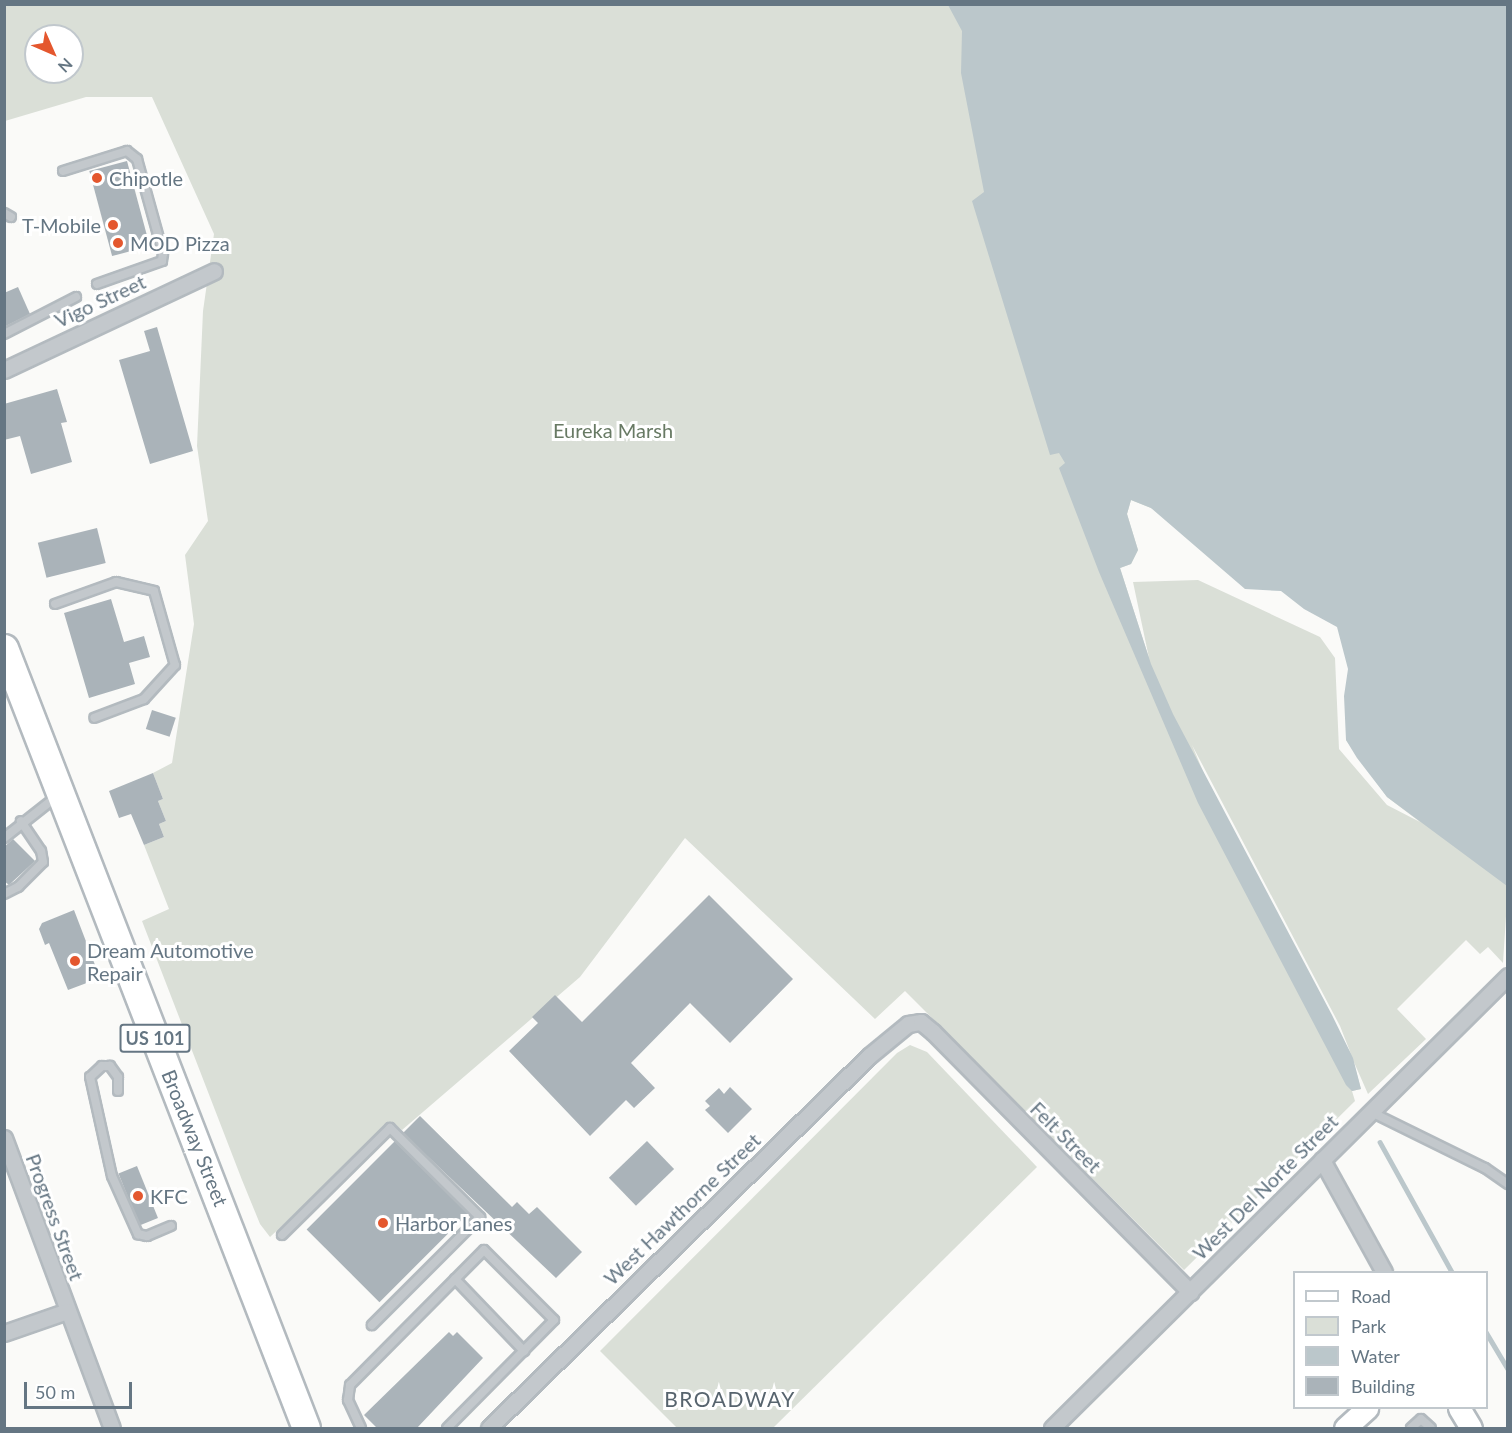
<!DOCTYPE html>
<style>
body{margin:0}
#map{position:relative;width:1512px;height:1433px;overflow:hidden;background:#fafaf8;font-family:Lato,sans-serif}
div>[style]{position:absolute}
.green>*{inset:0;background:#dadfd7}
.water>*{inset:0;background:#bbc7cb}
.stream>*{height:4.5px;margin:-2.25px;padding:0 2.25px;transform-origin:2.25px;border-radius:2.25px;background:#bbc7cb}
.building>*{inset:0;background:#aab3b9;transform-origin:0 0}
.roads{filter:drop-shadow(2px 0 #b3babf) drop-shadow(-2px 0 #b3babf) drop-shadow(0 2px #b3babf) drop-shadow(0 -2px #b3babf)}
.lane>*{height:8px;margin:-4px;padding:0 4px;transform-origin:4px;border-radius:4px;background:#c3c8cc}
.street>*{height:15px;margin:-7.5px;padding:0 7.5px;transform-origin:7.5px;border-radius:7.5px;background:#c3c8cc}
.secondary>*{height:21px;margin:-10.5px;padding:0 10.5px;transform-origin:10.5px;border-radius:10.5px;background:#fff}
.highway>*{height:27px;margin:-13.5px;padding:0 13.5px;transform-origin:13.5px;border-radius:13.5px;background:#fff}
.dots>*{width:16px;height:16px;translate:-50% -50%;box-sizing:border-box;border:3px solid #fff;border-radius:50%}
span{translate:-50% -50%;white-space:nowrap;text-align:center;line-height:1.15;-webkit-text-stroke:6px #fff;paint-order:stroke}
.shield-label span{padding:2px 4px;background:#fff;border:2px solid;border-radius:4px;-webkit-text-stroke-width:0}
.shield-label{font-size:18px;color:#657683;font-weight:700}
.poi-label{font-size:20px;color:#657683}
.left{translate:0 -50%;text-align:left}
.right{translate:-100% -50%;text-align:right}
.street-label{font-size:20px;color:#657683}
.park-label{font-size:20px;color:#687a64}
.neighbourhood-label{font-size:21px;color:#57646e;letter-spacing:1.5px}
.frame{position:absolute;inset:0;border:6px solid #657683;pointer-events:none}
.legend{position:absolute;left:1293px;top:1271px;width:195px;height:138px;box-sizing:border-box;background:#fff;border:2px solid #c1c8cd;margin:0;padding:8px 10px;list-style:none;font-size:18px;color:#657683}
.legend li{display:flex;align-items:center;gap:12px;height:30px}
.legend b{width:30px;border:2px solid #c1c8cd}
.north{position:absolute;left:24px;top:24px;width:60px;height:60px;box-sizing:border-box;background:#fff;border:2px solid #c1c8cd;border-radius:50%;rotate:135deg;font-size:16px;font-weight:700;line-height:24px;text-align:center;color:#657683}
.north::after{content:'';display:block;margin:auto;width:21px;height:27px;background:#e4572e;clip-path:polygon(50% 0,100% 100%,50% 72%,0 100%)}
.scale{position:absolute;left:24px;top:1382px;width:108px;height:27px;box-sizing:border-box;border:3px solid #657683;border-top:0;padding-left:8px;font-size:18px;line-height:21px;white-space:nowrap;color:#657683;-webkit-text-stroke:4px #fff;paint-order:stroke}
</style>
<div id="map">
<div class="green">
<i style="clip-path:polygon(evenodd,1323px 4px,1508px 885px,1503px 963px,1488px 947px,1480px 954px,1466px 940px,1397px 1009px,1426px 1039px,1368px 1094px,1353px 1060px,1361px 1089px,1352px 1091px,1355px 1101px,1184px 1270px,905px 991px,875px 1019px,685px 838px,580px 977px,402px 1130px,392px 1122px,270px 1237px,260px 1224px,242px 1180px,142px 921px,169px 909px,144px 845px,164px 837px,159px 824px,166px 821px,158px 801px,163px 799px,153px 773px,172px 763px,194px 624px,185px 555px,208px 521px,197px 446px,203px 311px,214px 234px,152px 97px,86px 97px,5px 121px,5px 5px,1323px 4px,36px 36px,72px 36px,72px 72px,36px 72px,36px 36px,1323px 4px,1131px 500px,1151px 508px,1361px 634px,1346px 713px,1346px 740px,1387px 797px,1420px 822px,1387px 805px,1339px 749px,1335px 658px,1320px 637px,1198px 580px,1133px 582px,1149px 658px,1120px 568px,1131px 564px,1138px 550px,1127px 514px,1131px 500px,1323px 4px,1192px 745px,1340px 1026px,1351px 1054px,1205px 776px,1192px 745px)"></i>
<i style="clip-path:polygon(910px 1045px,927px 1052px,1037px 1167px,773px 1428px,677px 1428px,600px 1351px,897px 1053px)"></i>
</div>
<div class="water">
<i style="clip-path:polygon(948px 5px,1507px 5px,1507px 886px,1387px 797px,1357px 758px,1346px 740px,1344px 696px,1348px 669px,1337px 627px,1304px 609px,1281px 591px,1245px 589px,1151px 508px,1131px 500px,1127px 514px,1138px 550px,1131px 564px,1120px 568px,1151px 664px,1173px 714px,1332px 1015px,1353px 1058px,1361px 1089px,1352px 1091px,1346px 1085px,1198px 803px,1099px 572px,1059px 468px,1065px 463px,1059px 453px,1050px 455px,972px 201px,984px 192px,961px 73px,962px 31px)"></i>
</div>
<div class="stream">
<i style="left:1380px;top:1142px;width:149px;rotate:61deg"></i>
<i style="left:1486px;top:1332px;width:43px;rotate:59.3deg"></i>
</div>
<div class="building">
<i style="left:127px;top:161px;width:88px;height:39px;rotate:75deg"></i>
<i style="clip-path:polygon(18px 287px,30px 314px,4px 327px,4px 293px)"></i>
<i style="clip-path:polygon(157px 327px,193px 451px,150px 464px,119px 360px,150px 351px,144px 331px)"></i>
<i style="clip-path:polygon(57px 389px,67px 422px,61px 423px,72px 462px,31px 474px,20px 436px,4px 440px,4px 404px)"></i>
<i style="left:97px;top:528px;width:36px;height:61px;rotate:76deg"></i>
<i style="clip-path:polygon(111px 599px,124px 642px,144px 636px,150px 657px,129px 663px,135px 684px,89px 698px,64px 613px)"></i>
<i style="left:152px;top:710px;width:25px;height:20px;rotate:18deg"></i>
<i style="clip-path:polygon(153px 773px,163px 799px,158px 801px,166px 821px,159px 824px,164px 837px,144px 845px,131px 814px,119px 818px,109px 791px)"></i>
<i style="clip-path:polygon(13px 839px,35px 861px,9px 885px,4px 881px,4px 847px)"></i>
<i style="clip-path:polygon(709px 895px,793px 979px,730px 1043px,690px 1003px,631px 1063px,655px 1088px,634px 1108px,626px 1100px,590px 1136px,509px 1051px,538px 1023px,532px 1017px,555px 995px,582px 1022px)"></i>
<i style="clip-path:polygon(74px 910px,100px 978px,68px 990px,49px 943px,45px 945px,39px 929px,42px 923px)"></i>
<i style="clip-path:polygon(730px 1087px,752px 1109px,728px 1133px,705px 1110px,710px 1106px,705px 1101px,719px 1088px,724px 1094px)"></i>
<i style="clip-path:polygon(420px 1116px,512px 1207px,517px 1202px,529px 1214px,537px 1207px,582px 1252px,556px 1278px,403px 1133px)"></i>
<i style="left:395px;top:1141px;width:103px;height:125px;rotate:45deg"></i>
<i style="left:647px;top:1141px;width:39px;height:53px;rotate:46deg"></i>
<i style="left:137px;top:1166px;width:56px;height:20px;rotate:68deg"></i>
<i style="clip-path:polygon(449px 1332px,453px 1336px,457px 1332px,483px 1358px,417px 1428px,377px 1428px,364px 1415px)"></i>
</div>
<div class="roads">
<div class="lane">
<i style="left:63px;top:171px;width:67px;rotate:-17.4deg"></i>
<i style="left:127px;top:151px;width:13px;rotate:39deg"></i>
<i style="left:137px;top:159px;width:98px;rotate:74.5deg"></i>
<i style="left:163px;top:253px;width:8px;rotate:97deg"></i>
<i style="left:162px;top:261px;width:69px;rotate:160.5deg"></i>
<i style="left:4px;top:213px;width:8px;rotate:30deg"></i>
<i style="left:4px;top:334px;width:81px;rotate:-27.2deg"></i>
<i style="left:55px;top:604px;width:65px;rotate:-19.8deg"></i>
<i style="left:116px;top:582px;width:39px;rotate:13deg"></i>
<i style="left:154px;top:591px;width:77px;rotate:74.2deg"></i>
<i style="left:175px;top:665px;width:46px;rotate:132.4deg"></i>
<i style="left:144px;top:699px;width:53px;rotate:159.2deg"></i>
<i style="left:4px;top:838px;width:66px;rotate:-38.3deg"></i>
<i style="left:4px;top:894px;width:16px;rotate:-27deg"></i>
<i style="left:18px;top:887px;width:35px;rotate:-45deg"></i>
<i style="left:43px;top:862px;width:11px;rotate:-100deg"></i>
<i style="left:41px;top:851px;width:36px;rotate:-124deg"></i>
<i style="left:118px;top:1091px;width:14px;rotate:-90deg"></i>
<i style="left:118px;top:1077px;width:14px;rotate:-126deg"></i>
<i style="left:110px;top:1066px;width:8px;rotate:180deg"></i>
<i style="left:102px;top:1066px;width:16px;rotate:137deg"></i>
<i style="left:90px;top:1077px;width:101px;rotate:77.5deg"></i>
<i style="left:112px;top:1176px;width:64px;rotate:65.9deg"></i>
<i style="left:138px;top:1234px;width:9px;rotate:13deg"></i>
<i style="left:147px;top:1236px;width:26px;rotate:-23deg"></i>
<i style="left:1371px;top:1112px;width:127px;rotate:26.2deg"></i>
<i style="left:1485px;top:1168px;width:28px;rotate:35deg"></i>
<i style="left:282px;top:1235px;width:152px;rotate:-44.7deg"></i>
<i style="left:390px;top:1128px;width:127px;rotate:44.7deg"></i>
<i style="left:480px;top:1217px;width:153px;rotate:135deg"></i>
<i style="left:455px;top:1279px;width:100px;rotate:46.2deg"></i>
<i style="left:361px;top:1428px;width:31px;rotate:-115deg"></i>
<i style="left:348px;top:1400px;width:15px;rotate:-82deg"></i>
<i style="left:350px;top:1385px;width:190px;rotate:-45.2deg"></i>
<i style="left:484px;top:1250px;width:99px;rotate:45deg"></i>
<i style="left:554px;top:1320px;width:152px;rotate:134.7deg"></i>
<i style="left:1411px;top:1428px;width:13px;rotate:-42deg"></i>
<i style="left:1421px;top:1419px;width:13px;rotate:42deg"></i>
</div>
<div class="street">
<i style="left:4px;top:370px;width:232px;rotate:-25.2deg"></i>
<i style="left:4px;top:1138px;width:309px;rotate:69.6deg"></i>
<i style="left:1322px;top:1160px;width:128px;rotate:61deg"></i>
<i style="left:4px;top:1333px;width:67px;rotate:-19.2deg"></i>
<i style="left:489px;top:1428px;width:532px;rotate:-44.39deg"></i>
<i style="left:869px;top:1056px;width:50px;rotate:-39.4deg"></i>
<i style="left:908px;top:1024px;width:13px;rotate:-9deg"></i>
<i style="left:921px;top:1022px;width:16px;rotate:40deg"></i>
<i style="left:933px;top:1032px;width:366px;rotate:45.3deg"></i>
<i style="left:1052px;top:1428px;width:642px;rotate:-44.75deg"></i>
</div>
<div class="secondary">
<i style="left:1459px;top:1408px;width:23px;rotate:59deg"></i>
<i style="left:1345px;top:1428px;width:30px;rotate:-42deg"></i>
</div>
<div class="highway">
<i style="left:4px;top:648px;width:836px;rotate:68.83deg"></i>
</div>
</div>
<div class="dots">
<i style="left:97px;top:178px;background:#e4572e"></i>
<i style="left:113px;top:225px;background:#e4572e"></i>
<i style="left:118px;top:243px;background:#e4572e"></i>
<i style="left:75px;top:961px;background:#e4572e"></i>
<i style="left:138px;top:1196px;background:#e4572e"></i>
<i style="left:383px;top:1223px;background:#e4572e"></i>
</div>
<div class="shield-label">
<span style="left:155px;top:1038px">US 101</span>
</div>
<div class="poi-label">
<span class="left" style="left:109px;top:178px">Chipotle</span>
<span class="right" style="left:101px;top:225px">T-Mobile</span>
<span class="left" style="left:130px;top:243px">MOD Pizza</span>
<span class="left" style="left:87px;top:962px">Dream Automotive<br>Repair</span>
<span class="left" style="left:150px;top:1196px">KFC</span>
<span class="left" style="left:395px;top:1223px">Harbor Lanes</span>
</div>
<div class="street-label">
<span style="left:100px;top:301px;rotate:-25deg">Vigo Street</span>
<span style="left:1066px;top:1137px;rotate:45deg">Felt Street</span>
<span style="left:195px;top:1138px;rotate:68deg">Broadway Street</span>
<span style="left:1265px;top:1187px;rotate:-45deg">West Del Norte Street</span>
<span style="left:682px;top:1209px;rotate:-44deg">West Hawthorne Street</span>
<span style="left:55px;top:1217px;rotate:70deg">Progress Street</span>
</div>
<div class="park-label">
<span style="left:613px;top:430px">Eureka Marsh</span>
</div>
<div class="neighbourhood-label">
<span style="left:730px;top:1399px">BROADWAY</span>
</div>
<div class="frame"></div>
<ul class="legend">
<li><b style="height:8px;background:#fff"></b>Road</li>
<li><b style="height:16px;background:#dadfd7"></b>Park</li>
<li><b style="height:16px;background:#bbc7cb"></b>Water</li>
<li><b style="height:16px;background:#aab3b9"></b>Building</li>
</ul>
<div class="north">N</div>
<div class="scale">50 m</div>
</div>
